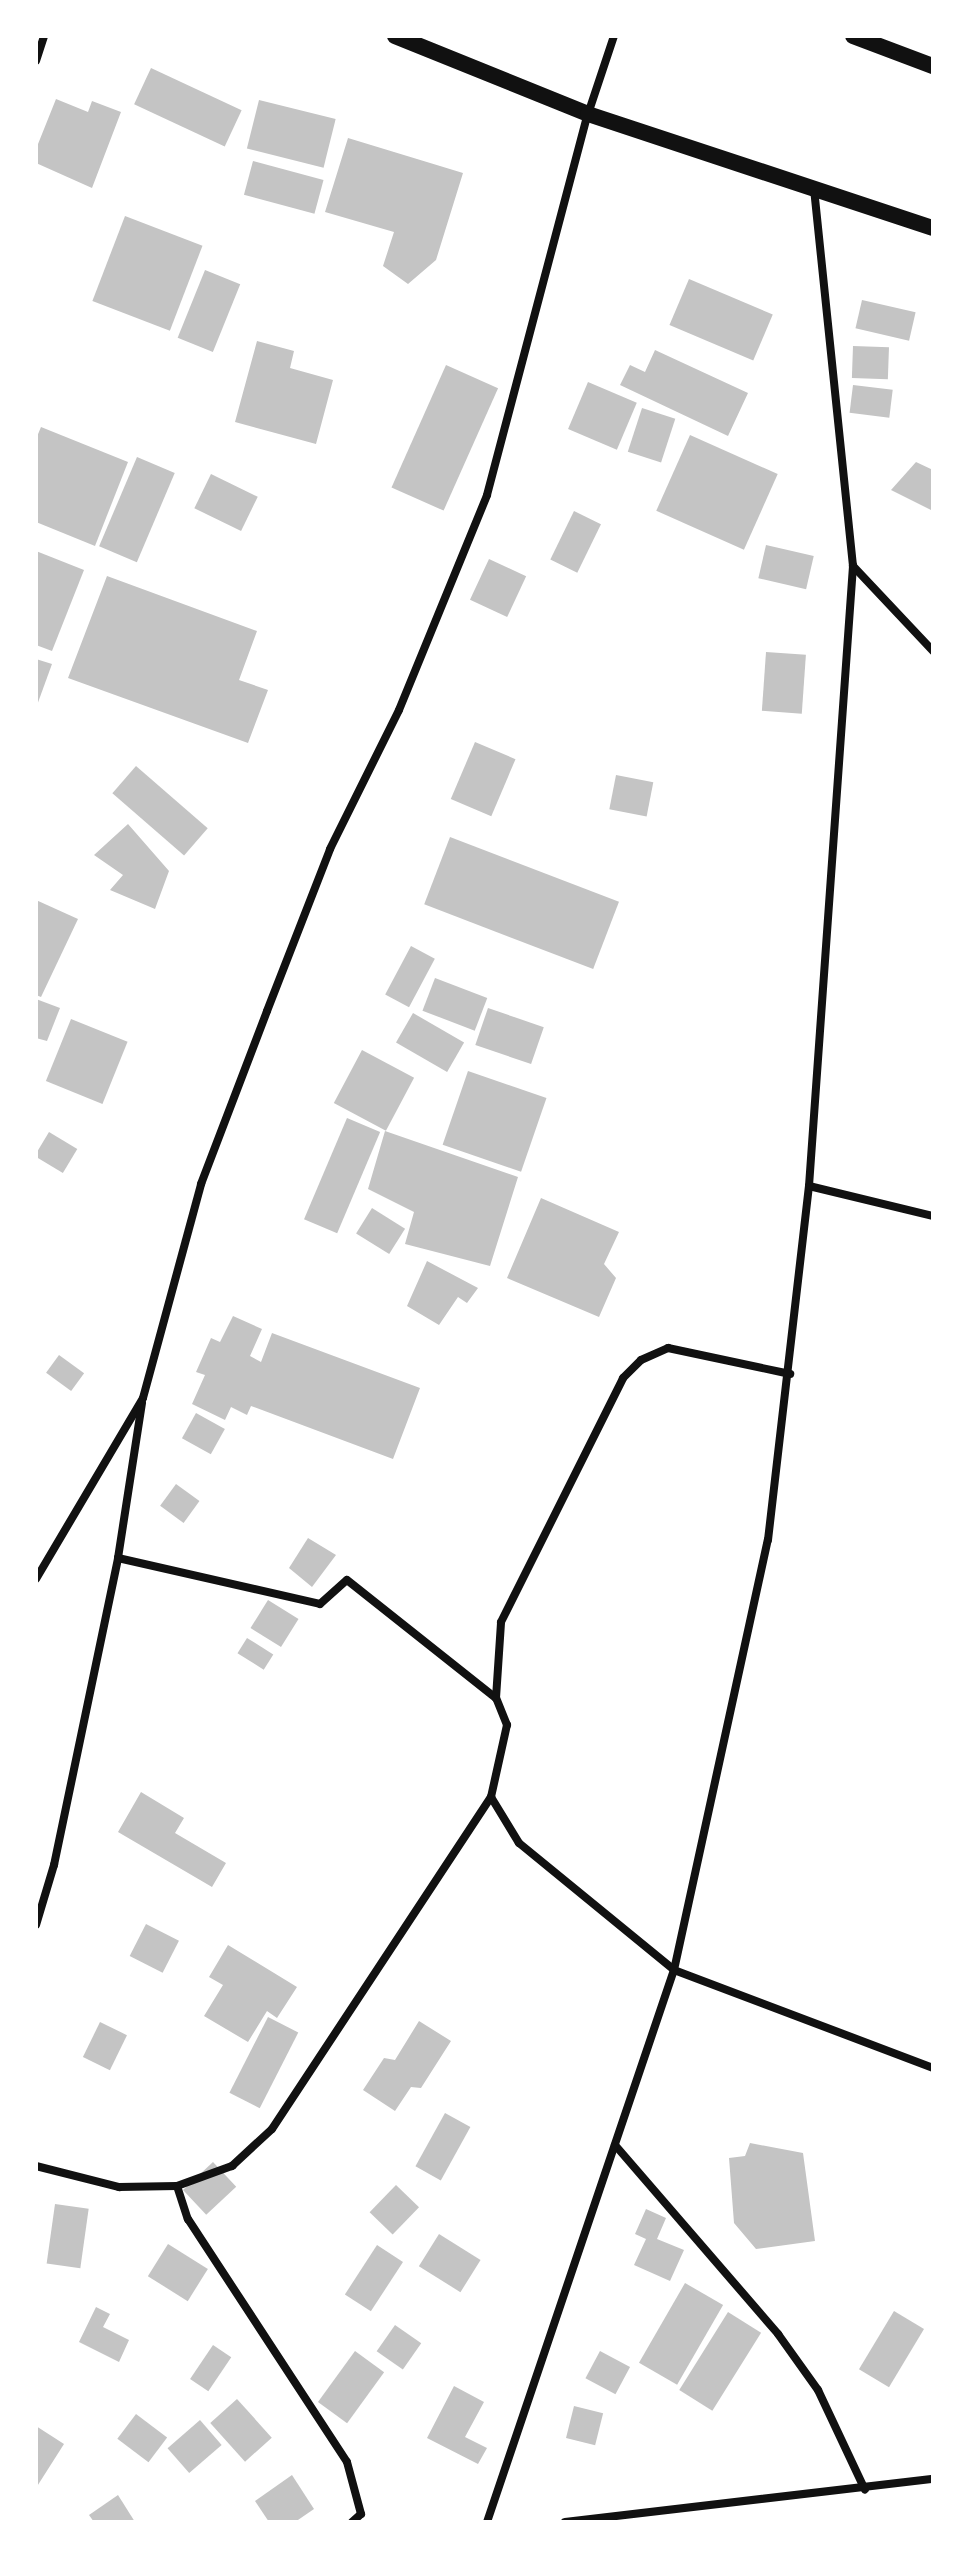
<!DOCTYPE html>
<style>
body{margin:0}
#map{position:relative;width:969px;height:2558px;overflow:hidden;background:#fff;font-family:Overpass,sans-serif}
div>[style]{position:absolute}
.building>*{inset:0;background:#c4c4c4;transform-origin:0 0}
.minor>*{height:8px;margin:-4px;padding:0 4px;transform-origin:4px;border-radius:4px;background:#111}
.secondary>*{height:16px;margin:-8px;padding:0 8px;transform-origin:8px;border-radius:8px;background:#111}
span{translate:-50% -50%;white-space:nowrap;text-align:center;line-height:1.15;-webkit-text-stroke:6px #fff;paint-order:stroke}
.frame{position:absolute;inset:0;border:38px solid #fff;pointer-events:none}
</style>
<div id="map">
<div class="building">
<i style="left:151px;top:68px;width:100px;height:40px;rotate:25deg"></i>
<i style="clip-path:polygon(56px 99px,88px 112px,92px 101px,121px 112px,92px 188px,36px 163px,36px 149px)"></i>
<i style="left:259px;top:100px;width:79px;height:50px;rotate:14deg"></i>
<i style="clip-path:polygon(348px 138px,463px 173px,436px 260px,408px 284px,383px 266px,394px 232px,325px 212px)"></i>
<i style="left:253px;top:161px;width:73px;height:35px;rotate:15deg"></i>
<i style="left:125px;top:216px;width:83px;height:91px;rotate:21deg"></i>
<i style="left:205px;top:270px;width:38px;height:73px;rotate:22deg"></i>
<i style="left:689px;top:279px;width:91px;height:50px;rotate:23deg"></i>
<i style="left:862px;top:300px;width:55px;height:29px;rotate:13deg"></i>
<i style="clip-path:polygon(257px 341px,294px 351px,290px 368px,333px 380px,316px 444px,235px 422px)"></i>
<i style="left:853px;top:346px;width:36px;height:32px;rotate:2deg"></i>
<i style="clip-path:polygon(655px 350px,748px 393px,728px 436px,620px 385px,630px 365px,645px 372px)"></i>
<i style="left:446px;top:365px;width:57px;height:134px;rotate:24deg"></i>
<i style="left:588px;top:382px;width:53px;height:51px;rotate:23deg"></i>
<i style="left:853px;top:385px;width:40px;height:28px;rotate:7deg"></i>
<i style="left:642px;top:408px;width:35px;height:46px;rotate:18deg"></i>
<i style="clip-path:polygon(41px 427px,128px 462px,95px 546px,36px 522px,36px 439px)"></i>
<i style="left:690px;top:435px;width:96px;height:83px;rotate:24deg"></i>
<i style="left:137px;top:457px;width:41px;height:97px;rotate:23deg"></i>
<i style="clip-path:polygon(916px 462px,933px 470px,933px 511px,891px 490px)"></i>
<i style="left:211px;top:474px;width:52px;height:38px;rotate:26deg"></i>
<i style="left:574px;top:511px;width:30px;height:54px;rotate:26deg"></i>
<i style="left:766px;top:545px;width:49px;height:34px;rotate:13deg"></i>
<i style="clip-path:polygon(36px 551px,84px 570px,52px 651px,36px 645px)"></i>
<i style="left:489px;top:559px;width:41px;height:45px;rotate:25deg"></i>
<i style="clip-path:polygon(107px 576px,257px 631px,239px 680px,268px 690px,248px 743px,68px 678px)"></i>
<i style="left:766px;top:652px;width:40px;height:59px;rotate:4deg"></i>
<i style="clip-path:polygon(36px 659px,52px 664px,36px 708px)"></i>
<i style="left:475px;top:742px;width:44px;height:62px;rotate:23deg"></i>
<i style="left:136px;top:766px;width:95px;height:36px;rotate:41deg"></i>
<i style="left:616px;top:775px;width:38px;height:35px;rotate:11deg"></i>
<i style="clip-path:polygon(128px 824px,169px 871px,155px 909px,110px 890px,123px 875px,94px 855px)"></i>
<i style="left:450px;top:837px;width:181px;height:72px;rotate:21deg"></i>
<i style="clip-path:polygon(36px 900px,78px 919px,41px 997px,36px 995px)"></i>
<i style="left:411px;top:946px;width:27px;height:55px;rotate:28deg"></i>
<i style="left:435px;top:978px;width:56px;height:35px;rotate:21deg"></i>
<i style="clip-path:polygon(36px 999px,60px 1008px,47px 1041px,36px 1038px)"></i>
<i style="left:488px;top:1008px;width:59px;height:39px;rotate:19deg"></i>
<i style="left:413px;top:1013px;width:59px;height:34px;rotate:30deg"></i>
<i style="left:71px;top:1019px;width:61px;height:67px;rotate:22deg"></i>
<i style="left:362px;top:1050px;width:59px;height:60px;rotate:28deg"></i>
<i style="left:468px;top:1071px;width:83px;height:78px;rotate:19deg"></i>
<i style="left:347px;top:1118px;width:36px;height:110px;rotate:23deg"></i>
<i style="clip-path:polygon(385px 1131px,518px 1177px,490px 1266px,405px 1244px,414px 1212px,368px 1189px)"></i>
<i style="left:49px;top:1132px;width:33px;height:28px;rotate:31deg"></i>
<i style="clip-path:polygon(541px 1198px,619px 1232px,604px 1264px,616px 1278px,599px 1317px,507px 1278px)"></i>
<i style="left:372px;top:1208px;width:39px;height:30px;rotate:32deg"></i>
<i style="clip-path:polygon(427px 1261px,478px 1288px,467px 1303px,458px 1297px,439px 1325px,407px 1306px)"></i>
<i style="clip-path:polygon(233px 1316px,262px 1329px,250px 1356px,261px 1362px,272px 1333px,420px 1388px,393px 1459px,251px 1406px,247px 1415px,231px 1407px,225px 1420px,192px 1404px,205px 1375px,196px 1372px,211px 1338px,220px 1342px)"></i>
<i style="left:59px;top:1355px;width:31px;height:22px;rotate:36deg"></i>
<i style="left:196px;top:1413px;width:33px;height:29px;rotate:29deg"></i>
<i style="left:176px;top:1484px;width:29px;height:27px;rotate:36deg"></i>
<i style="clip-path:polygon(308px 1538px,336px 1555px,312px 1587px,289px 1568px)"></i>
<i style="left:268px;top:1600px;width:36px;height:33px;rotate:32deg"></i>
<i style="left:247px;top:1638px;width:31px;height:18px;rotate:32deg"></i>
<i style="clip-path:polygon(141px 1792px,184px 1818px,175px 1833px,226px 1863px,212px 1887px,118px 1832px)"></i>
<i style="left:146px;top:1924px;width:37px;height:36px;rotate:27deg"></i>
<i style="clip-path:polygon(228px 1945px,297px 1987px,277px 2018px,267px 2011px,248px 2042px,204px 2016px,223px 1985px,209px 1977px)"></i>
<i style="left:268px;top:2017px;width:34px;height:85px;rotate:27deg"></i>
<i style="clip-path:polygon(419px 2021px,451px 2041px,421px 2088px,411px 2087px,395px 2111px,363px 2090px,384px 2058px,395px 2060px)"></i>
<i style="left:100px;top:2022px;width:30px;height:39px;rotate:26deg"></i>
<i style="left:445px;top:2113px;width:29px;height:61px;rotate:29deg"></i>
<i style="clip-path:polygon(750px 2143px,803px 2153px,815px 2241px,756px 2249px,734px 2223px,729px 2158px,745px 2156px)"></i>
<i style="left:213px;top:2162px;width:34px;height:41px;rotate:47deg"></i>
<i style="left:396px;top:2185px;width:32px;height:38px;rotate:44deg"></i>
<i style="left:55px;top:2204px;width:34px;height:60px;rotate:8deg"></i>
<i style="clip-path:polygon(646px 2209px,666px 2218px,657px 2239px,684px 2250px,670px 2281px,634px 2265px,646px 2239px,635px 2234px)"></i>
<i style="left:439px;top:2234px;width:49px;height:38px;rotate:32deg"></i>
<i style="left:168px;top:2244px;width:47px;height:38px;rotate:32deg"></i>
<i style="left:377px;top:2245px;width:31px;height:59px;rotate:33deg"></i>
<i style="left:685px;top:2283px;width:44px;height:92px;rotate:30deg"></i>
<i style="clip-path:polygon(96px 2307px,110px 2314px,103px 2327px,129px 2340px,119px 2362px,79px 2342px)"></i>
<i style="left:894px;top:2311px;width:35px;height:68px;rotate:31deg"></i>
<i style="left:728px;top:2312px;width:39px;height:92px;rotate:32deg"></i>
<i style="left:395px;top:2325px;width:32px;height:32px;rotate:35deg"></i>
<i style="left:213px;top:2345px;width:22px;height:41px;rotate:34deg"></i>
<i style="left:355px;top:2351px;width:36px;height:63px;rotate:36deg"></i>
<i style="left:600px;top:2351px;width:34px;height:31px;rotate:28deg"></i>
<i style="clip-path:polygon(454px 2386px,484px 2402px,465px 2437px,487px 2448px,478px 2464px,427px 2438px)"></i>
<i style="left:237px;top:2399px;width:52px;height:36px;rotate:48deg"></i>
<i style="left:574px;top:2406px;width:30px;height:33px;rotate:14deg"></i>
<i style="left:136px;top:2414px;width:39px;height:31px;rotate:37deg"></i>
<i style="left:200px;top:2420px;width:33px;height:43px;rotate:49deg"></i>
<i style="clip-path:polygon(36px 2426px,64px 2444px,36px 2488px)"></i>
<i style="clip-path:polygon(292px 2475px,314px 2509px,295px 2522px,269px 2522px,255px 2501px)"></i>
<i style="clip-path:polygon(118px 2495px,135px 2522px,94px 2522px,89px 2515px)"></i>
</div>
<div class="minor">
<i style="left:36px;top:61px;width:26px;rotate:-72deg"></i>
<i style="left:853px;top:566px;width:117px;rotate:46.7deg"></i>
<i style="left:809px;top:1186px;width:128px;rotate:13.6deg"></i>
<i style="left:118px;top:1558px;width:207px;rotate:12.8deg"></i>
<i style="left:320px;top:1604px;width:36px;rotate:-42deg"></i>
<i style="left:347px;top:1580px;width:190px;rotate:38.4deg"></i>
<i style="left:36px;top:1579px;width:210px;rotate:-59.4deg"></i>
<i style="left:143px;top:1398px;width:222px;rotate:-74.8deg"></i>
<i style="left:201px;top:1184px;width:185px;rotate:-69.1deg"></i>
<i style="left:267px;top:1011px;width:174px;rotate:-68.7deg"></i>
<i style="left:330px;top:849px;width:155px;rotate:-63.6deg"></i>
<i style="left:399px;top:710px;width:232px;rotate:-67.7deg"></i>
<i style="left:487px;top:495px;width:394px;rotate:-75.2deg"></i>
<i style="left:588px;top:114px;width:82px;rotate:-71.6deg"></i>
<i style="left:491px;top:1797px;width:74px;rotate:-77.5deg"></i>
<i style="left:507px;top:1725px;width:29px;rotate:-112deg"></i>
<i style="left:496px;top:1698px;width:76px;rotate:-86.2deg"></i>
<i style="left:501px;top:1622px;width:273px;rotate:-63.4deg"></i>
<i style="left:623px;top:1378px;width:25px;rotate:-45deg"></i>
<i style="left:641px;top:1360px;width:30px;rotate:-24deg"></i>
<i style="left:668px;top:1348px;width:125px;rotate:12deg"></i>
<i style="left:36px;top:1925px;width:63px;rotate:-73.3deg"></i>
<i style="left:54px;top:1865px;width:314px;rotate:-78.2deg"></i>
<i style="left:118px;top:1558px;width:157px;rotate:-81.2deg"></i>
<i style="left:615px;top:2145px;width:250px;rotate:49.2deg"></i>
<i style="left:778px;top:2334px;width:69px;rotate:54.5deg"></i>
<i style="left:818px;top:2390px;width:110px;rotate:64.8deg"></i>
<i style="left:36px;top:2166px;width:86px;rotate:14.2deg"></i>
<i style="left:119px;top:2187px;width:58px;rotate:-1deg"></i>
<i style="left:177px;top:2186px;width:59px;rotate:-20deg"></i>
<i style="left:232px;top:2166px;width:54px;rotate:-42.8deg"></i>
<i style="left:272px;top:2129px;width:398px;rotate:-56.6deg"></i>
<i style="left:491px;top:1797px;width:54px;rotate:58.7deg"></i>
<i style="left:519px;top:1843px;width:200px;rotate:39.3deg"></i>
<i style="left:674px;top:1970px;width:277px;rotate:20.7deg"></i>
<i style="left:177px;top:2186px;width:35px;rotate:72deg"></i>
<i style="left:188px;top:2219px;width:290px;rotate:56.8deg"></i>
<i style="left:347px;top:2462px;width:54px;rotate:74.9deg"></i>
<i style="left:361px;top:2514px;width:12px;rotate:138deg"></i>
<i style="left:487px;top:2522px;width:583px;rotate:-71.29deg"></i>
<i style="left:674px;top:1970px;width:440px;rotate:-77.7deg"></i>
<i style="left:768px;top:1540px;width:356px;rotate:-83.4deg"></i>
<i style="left:809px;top:1186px;width:622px;rotate:-85.94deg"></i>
<i style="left:853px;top:566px;width:378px;rotate:-95.9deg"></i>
<i style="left:565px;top:2522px;width:371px;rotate:-6.7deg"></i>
</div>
<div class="secondary">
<i style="left:395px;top:36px;width:208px;rotate:22deg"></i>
<i style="left:588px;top:114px;width:363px;rotate:18.3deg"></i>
<i style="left:853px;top:36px;width:85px;rotate:20.6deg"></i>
</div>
<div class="frame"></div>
</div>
